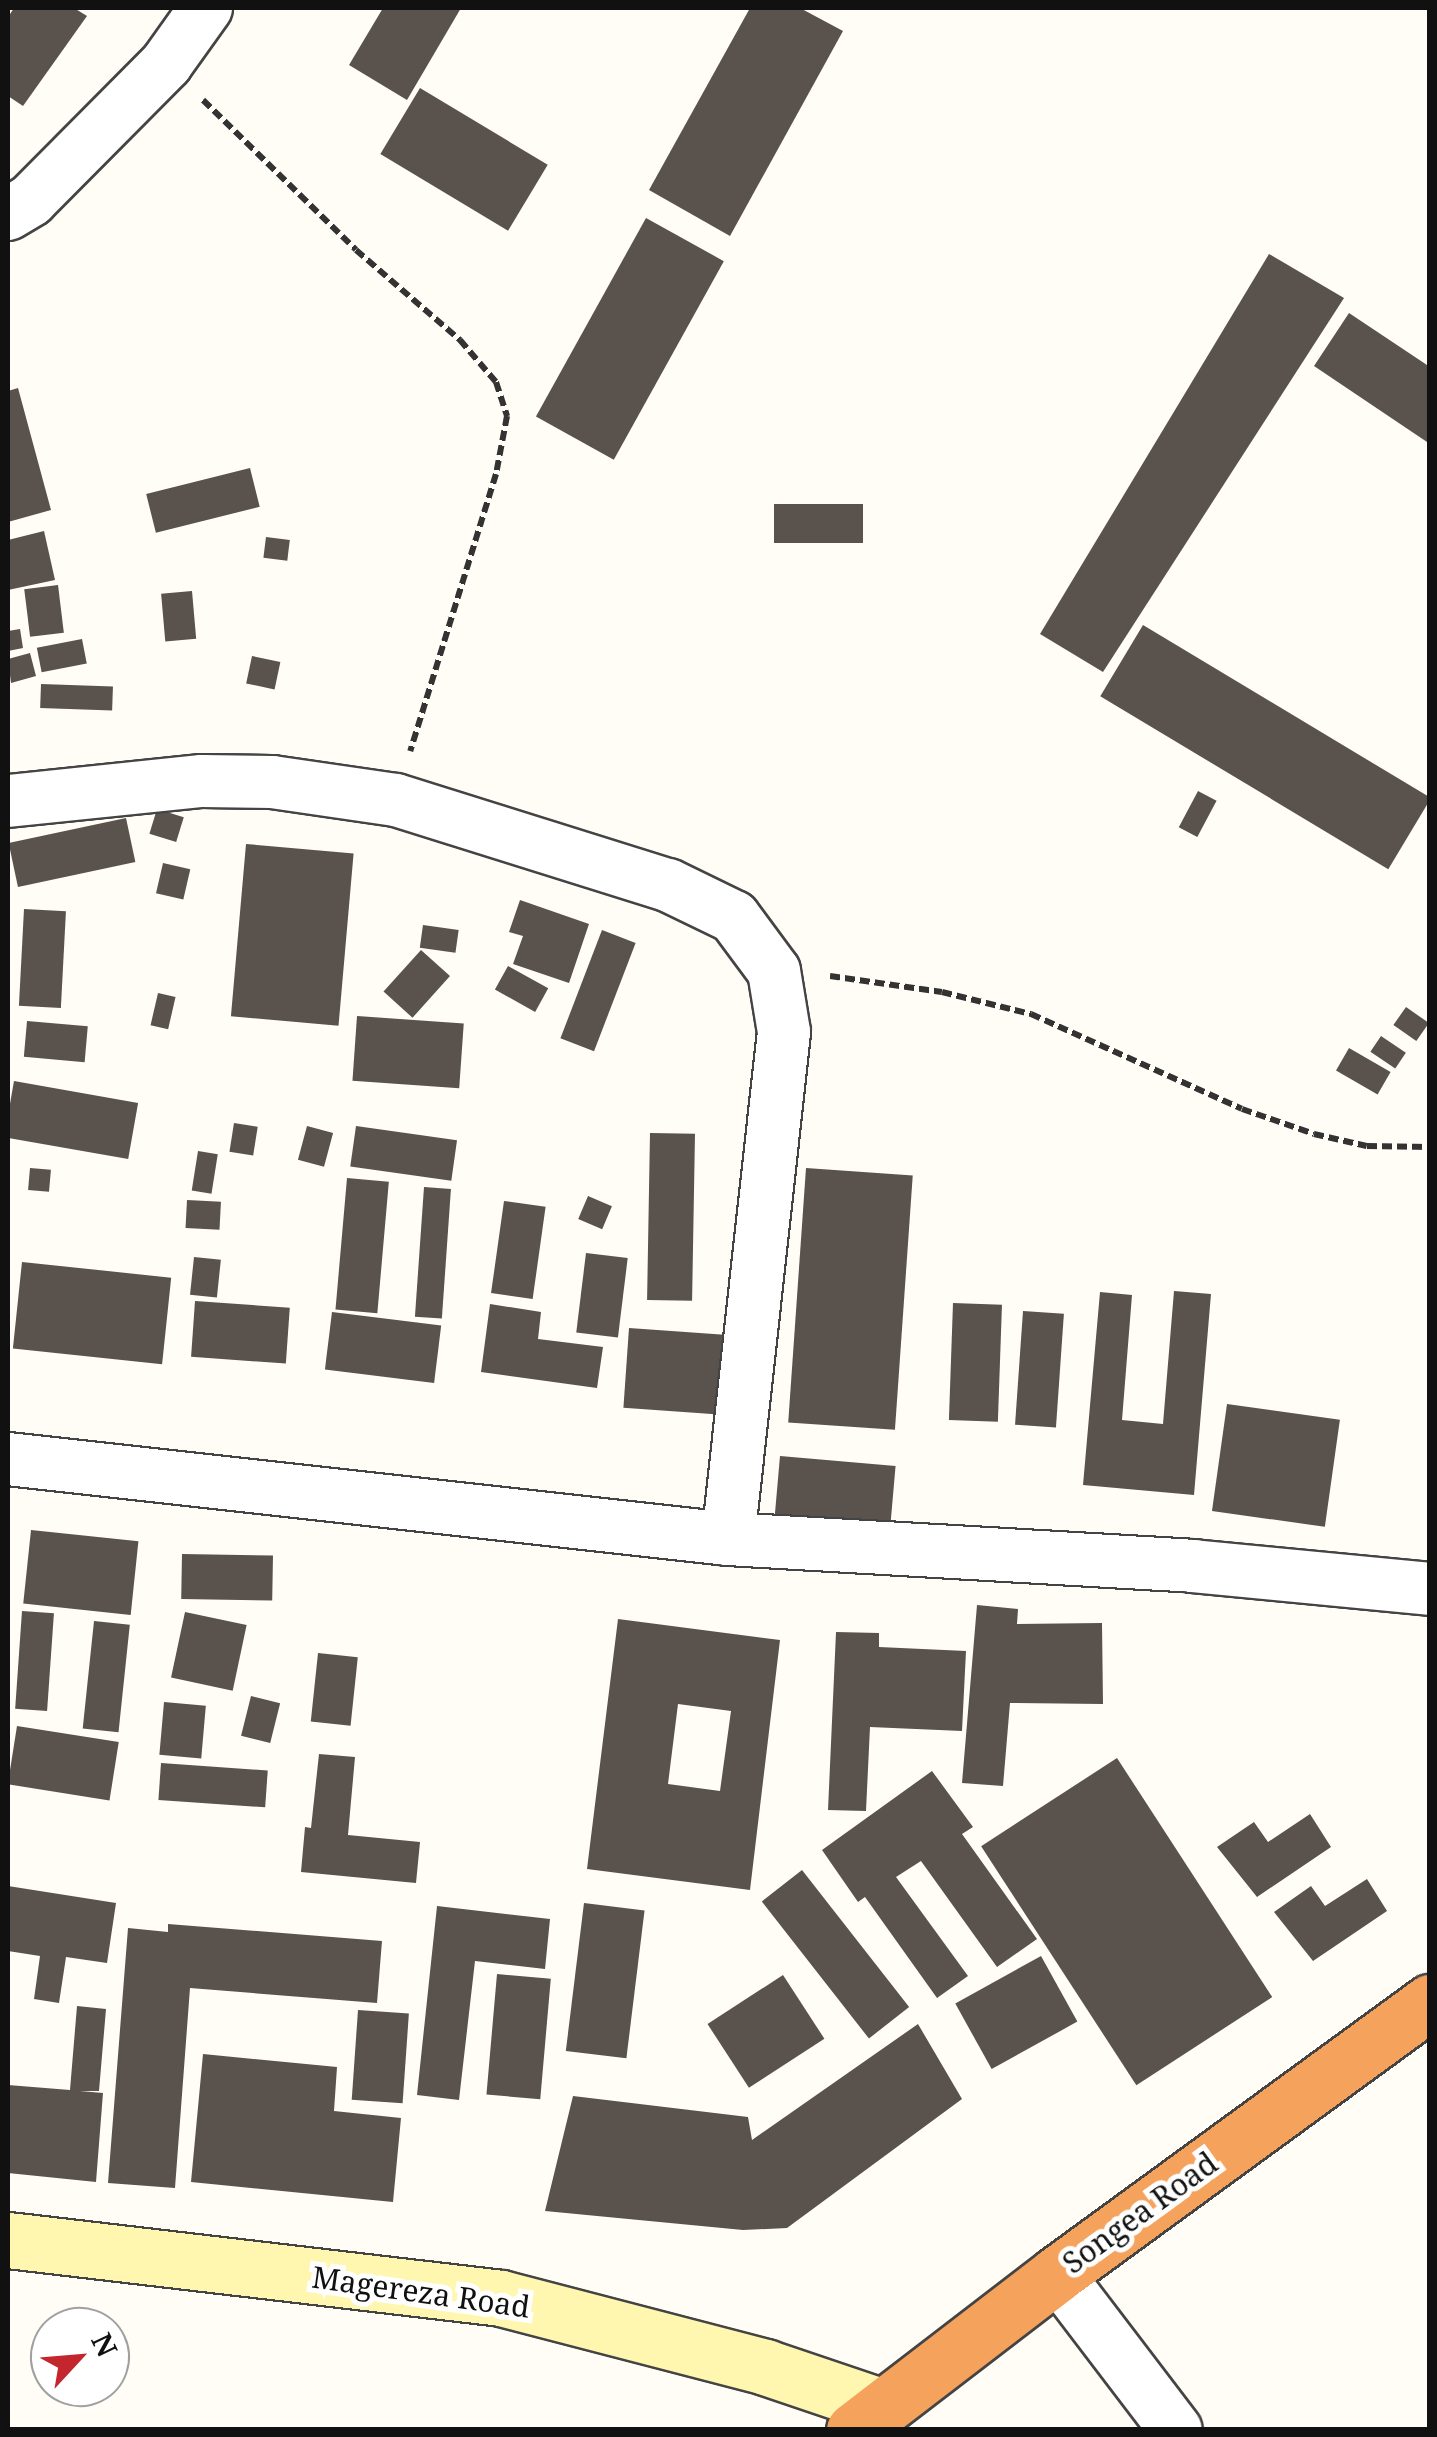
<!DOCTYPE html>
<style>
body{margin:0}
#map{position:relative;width:1437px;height:2437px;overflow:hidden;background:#fffdf5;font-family:"Noto Serif",serif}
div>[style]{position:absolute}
.building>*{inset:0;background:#5a524d;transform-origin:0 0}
.path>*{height:6px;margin-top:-3px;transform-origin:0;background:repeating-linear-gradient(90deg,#333 0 10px,transparent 0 15px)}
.roads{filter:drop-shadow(2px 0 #444) drop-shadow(-2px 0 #444) drop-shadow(0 2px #444) drop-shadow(0 -2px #444)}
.street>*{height:52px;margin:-26px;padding:0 26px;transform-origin:26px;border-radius:26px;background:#fff}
.secondary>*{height:55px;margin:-27.5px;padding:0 27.5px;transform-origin:27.5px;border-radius:27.5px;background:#fff6b0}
.highway>*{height:55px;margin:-27.5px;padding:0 27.5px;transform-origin:27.5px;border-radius:27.5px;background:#f5a25d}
span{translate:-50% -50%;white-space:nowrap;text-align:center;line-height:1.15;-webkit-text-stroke:10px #fff;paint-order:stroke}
.street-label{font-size:30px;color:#111}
.frame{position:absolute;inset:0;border:10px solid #111;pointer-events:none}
.north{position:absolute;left:30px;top:2307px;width:100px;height:100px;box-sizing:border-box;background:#fff;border:2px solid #a0a0a0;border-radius:50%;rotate:64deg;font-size:28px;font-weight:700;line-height:40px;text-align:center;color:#111}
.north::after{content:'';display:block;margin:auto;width:35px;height:45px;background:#c4262e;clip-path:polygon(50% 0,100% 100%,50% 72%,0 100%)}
</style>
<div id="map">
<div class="building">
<i style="clip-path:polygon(14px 8px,74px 8px,87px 16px,23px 106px,8px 96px,8px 17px)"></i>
<i style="clip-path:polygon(383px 8px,461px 8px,407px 100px,349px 65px)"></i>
<i style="clip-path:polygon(750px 8px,800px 8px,843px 31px,730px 236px,649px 190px)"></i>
<i style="left:420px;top:88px;width:149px;height:77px;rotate:31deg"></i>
<i style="left:646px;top:218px;width:89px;height:227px;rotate:29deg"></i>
<i style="clip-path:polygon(1269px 254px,1344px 298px,1103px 672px,1040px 634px)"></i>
<i style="clip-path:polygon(1349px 313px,1430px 367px,1430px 444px,1314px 366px)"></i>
<i style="clip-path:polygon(18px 388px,51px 510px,8px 522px,8px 391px)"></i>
<i style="left:250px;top:468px;width:40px;height:107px;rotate:76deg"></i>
<i style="left:774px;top:504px;width:89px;height:39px"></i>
<i style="clip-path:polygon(44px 531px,55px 580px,8px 590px,8px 540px)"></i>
<i style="left:266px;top:537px;width:24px;height:21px;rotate:7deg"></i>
<i style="left:58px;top:585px;width:48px;height:34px;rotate:83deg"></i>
<i style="left:192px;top:591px;width:48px;height:31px;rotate:85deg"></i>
<i style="left:1143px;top:625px;width:336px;height:83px;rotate:31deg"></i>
<i style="clip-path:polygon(20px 629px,23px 648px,8px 651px,8px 631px)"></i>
<i style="left:82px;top:639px;width:25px;height:46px;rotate:79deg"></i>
<i style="clip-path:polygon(30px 653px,36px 676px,11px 683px,8px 659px)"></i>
<i style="left:252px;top:656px;width:29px;height:28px;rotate:12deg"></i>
<i style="left:41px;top:684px;width:72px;height:24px;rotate:2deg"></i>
<i style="left:1198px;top:791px;width:21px;height:41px;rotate:28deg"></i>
<i style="left:157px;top:809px;width:28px;height:26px;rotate:17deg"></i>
<i style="left:126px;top:818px;width:45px;height:120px;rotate:78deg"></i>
<i style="left:246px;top:844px;width:108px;height:173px;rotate:5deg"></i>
<i style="left:163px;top:863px;width:28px;height:31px;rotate:13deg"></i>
<i style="clip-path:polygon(520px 900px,589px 924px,569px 983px,513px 964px,523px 936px,509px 932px)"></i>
<i style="left:24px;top:909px;width:42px;height:97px;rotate:3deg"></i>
<i style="left:423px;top:925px;width:36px;height:23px;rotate:8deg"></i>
<i style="left:602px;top:930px;width:36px;height:116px;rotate:21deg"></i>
<i style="left:421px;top:950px;width:39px;height:56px;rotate:42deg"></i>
<i style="left:508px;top:966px;width:46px;height:27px;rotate:29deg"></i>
<i style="left:158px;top:993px;width:18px;height:33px;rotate:13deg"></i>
<i style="left:1406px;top:1007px;width:28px;height:22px;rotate:35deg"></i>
<i style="left:357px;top:1016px;width:107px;height:65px;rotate:4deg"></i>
<i style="left:27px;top:1021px;width:61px;height:36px;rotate:5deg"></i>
<i style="left:1381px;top:1036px;width:30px;height:19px;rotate:34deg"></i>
<i style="left:1349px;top:1048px;width:48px;height:26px;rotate:30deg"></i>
<i style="left:14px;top:1081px;width:126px;height:57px;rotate:10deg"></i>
<i style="left:234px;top:1123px;width:24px;height:29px;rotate:9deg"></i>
<i style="left:307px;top:1126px;width:27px;height:35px;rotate:15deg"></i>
<i style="left:356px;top:1126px;width:102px;height:41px;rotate:8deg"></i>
<i style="left:650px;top:1133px;width:45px;height:167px;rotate:1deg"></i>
<i style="left:198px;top:1151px;width:20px;height:40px;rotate:9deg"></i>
<i style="left:30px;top:1168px;width:21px;height:22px;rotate:5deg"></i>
<i style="left:806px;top:1168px;width:107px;height:255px;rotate:4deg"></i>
<i style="left:347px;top:1178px;width:42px;height:132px;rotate:5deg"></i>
<i style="left:424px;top:1187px;width:27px;height:130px;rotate:4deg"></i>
<i style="left:588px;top:1196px;width:26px;height:25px;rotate:23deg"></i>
<i style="left:187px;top:1200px;width:34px;height:28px;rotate:3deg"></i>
<i style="left:504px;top:1201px;width:42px;height:93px;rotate:8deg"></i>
<i style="left:586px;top:1253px;width:42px;height:80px;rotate:7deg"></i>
<i style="left:194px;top:1257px;width:27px;height:38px;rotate:6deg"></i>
<i style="left:22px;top:1262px;width:150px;height:87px;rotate:6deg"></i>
<i style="clip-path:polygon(1174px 1291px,1211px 1294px,1194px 1495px,1083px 1485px,1100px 1292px,1132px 1295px,1122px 1420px,1163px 1424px)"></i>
<i style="left:195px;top:1301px;width:95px;height:56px;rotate:4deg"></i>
<i style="left:953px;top:1303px;width:49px;height:117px;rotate:2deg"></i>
<i style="clip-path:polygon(490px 1304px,541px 1312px,538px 1339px,603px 1347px,597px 1388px,481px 1372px)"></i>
<i style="left:1023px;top:1311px;width:41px;height:114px;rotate:4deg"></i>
<i style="left:332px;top:1312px;width:110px;height:58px;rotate:7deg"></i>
<i style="left:629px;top:1328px;width:106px;height:80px;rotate:4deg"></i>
<i style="left:1227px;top:1404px;width:114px;height:108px;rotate:8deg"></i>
<i style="left:780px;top:1456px;width:116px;height:61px;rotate:5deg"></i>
<i style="left:31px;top:1530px;width:108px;height:74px;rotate:6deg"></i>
<i style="left:182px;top:1554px;width:91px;height:45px;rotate:1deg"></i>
<i style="clip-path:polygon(977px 1605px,1018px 1609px,1017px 1624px,1102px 1623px,1103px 1704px,1010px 1703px,1003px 1786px,962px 1783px)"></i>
<i style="left:22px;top:1611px;width:32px;height:98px;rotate:4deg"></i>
<i style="left:185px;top:1612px;width:63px;height:67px;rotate:12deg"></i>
<i style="clip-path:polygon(evenodd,618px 1619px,780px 1640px,750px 1890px,587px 1869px,618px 1619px,678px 1704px,731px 1711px,720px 1791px,668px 1784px,678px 1704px)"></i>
<i style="left:94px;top:1621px;width:36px;height:108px;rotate:6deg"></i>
<i style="clip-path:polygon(836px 1632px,879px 1633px,879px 1647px,966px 1651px,962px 1731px,870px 1727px,866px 1811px,828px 1810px)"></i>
<i style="left:318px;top:1653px;width:40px;height:69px;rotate:6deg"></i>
<i style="left:251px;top:1696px;width:30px;height:41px;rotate:14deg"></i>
<i style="left:164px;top:1702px;width:42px;height:53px;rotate:5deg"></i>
<i style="left:17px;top:1726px;width:103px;height:59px;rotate:9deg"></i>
<i style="clip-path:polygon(319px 1754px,355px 1757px,348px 1835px,420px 1842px,416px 1883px,301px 1872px,305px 1827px,311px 1828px)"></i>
<i style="left:1117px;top:1758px;width:285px;height:162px;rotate:57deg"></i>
<i style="left:161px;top:1763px;width:107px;height:37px;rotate:4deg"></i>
<i style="clip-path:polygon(932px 1771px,973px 1827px,962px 1834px,1037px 1939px,997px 1967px,921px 1861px,896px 1877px,968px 1976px,937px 1998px,865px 1897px,858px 1902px,822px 1850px)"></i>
<i style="clip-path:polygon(1310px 1814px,1331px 1847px,1257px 1897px,1217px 1847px,1254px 1822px,1268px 1842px)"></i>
<i style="left:802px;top:1870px;width:174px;height:51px;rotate:52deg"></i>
<i style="clip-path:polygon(1367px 1879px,1387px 1911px,1313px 1961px,1274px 1912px,1311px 1886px,1325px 1906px)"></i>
<i style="clip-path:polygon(8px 1886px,116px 1903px,107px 1963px,66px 1957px,59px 2003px,34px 1999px,40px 1956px,8px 1951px)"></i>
<i style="left:584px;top:1903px;width:61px;height:149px;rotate:7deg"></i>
<i style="clip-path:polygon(437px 1906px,550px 1919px,545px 1969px,475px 1961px,459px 2100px,417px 2095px)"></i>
<i style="clip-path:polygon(168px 1924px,382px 1941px,377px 2003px,190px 1988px,175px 2188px,108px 2183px,128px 1928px,168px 1932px)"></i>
<i style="left:1041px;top:1956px;width:75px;height:98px;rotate:61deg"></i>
<i style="left:497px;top:1974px;width:54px;height:121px;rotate:5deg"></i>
<i style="left:783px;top:1975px;width:76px;height:90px;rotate:57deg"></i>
<i style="clip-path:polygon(77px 2006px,106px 2009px,99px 2091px,80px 2091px,103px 2093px,96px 2182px,8px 2173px,8px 2085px,70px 2090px)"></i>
<i style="left:358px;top:2010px;width:51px;height:90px;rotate:4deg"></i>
<i style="clip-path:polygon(918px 2024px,962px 2099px,787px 2228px,743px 2230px,545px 2211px,573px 2096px,748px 2117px,752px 2140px)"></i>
<i style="clip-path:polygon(203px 2054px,337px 2067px,334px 2111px,401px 2118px,393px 2202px,191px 2182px)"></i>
</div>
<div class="path">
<i style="left:203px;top:100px;width:214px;rotate:44.4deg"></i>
<i style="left:356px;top:250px;width:138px;rotate:40.9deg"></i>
<i style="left:460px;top:340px;width:55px;rotate:49.4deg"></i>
<i style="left:496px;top:382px;width:36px;rotate:72deg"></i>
<i style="left:507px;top:416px;width:59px;rotate:100.7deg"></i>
<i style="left:496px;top:474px;width:290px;rotate:107.2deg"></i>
<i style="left:830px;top:976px;width:113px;rotate:8.1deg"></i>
<i style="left:942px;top:992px;width:92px;rotate:13.9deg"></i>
<i style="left:1031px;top:1014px;width:231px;rotate:24.2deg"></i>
<i style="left:1242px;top:1109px;width:76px;rotate:19.1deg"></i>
<i style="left:1314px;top:1134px;width:54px;rotate:12.8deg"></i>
<i style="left:1367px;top:1146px;width:63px;rotate:0.9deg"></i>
</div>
<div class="roads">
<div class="street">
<i style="left:8px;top:214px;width:27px;rotate:-31deg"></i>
<i style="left:31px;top:200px;width:192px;rotate:-45.2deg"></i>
<i style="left:166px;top:64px;width:69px;rotate:-54.5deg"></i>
<i style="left:8px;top:801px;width:195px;rotate:-5.9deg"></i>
<i style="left:202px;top:781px;width:70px;rotate:0.8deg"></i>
<i style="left:272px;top:782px;width:125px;rotate:8.3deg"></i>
<i style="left:396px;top:800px;width:285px;rotate:17.4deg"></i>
<i style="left:668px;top:885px;width:73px;rotate:25.9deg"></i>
<i style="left:734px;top:917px;width:67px;rotate:53.5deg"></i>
<i style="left:774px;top:971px;width:62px;rotate:80.7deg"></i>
<i style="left:784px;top:1032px;width:510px;rotate:96.3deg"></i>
<i style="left:8px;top:1459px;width:724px;rotate:6.34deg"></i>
<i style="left:728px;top:1539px;width:466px;rotate:3.3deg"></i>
<i style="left:1193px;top:1566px;width:238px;rotate:5.5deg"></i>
<i style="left:1057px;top:2274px;width:196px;rotate:52.7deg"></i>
</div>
<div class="secondary">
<i style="left:8px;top:2240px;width:496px;rotate:6.7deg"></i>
<i style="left:501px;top:2298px;width:273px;rotate:14.6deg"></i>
<i style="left:765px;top:2367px;width:125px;rotate:18.7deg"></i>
</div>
<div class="highway">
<i style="left:854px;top:2430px;width:256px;rotate:-37.5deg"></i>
<i style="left:1057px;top:2274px;width:462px;rotate:-36.1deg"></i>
</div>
</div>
<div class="street-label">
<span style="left:1140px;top:2213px;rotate:-36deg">Songea Road</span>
<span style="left:421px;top:2292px;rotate:8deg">Magereza Road</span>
</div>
<div class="frame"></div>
<div class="north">N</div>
</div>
